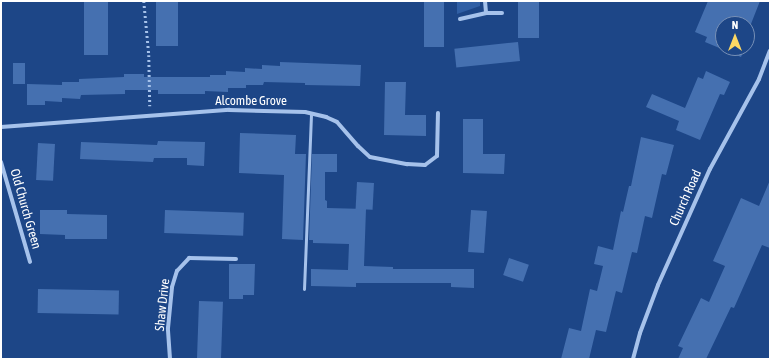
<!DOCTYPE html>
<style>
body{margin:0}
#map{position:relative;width:771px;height:360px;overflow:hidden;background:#1d4687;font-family:"Asap Condensed",sans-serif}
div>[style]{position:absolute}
.green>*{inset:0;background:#305fa5}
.building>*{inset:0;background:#4570b0;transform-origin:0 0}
.path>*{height:2.5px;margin-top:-1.25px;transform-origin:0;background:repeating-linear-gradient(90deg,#a6c2eb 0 2px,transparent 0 5px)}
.service>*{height:3px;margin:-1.5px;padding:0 1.5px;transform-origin:1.5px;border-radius:1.5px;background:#a6c2eb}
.minor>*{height:4px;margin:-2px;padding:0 2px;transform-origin:2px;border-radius:2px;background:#a6c2eb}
span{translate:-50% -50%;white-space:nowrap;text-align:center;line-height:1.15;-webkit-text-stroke:3px #1d4687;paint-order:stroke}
.street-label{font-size:13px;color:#fff}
.frame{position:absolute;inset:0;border:2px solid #fff;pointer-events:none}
.north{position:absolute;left:715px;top:16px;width:40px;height:40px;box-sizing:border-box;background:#1d4687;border:1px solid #7790b7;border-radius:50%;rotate:0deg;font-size:11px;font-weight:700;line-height:16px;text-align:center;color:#fff}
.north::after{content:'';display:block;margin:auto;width:14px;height:18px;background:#fbd764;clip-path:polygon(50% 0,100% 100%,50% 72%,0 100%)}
</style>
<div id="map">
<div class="green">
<i style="clip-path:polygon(457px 1px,480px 1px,480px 6px,457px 14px)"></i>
</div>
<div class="building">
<i style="left:84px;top:1px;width:24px;height:54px"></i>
<i style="left:156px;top:1px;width:22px;height:45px"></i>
<i style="left:424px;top:1px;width:20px;height:46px"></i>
<i style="left:518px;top:1px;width:21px;height:37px"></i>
<i style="clip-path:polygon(708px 1px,760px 1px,749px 29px,753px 31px,747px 44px,747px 24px,723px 24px,723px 48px,745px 48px,741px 57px,705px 42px,707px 37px,695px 32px)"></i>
<i style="left:518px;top:42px;width:19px;height:64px;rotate:84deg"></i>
<i style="clip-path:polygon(280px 62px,361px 65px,360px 86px,305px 85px,305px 83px,264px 82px,263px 85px,246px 85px,246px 88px,228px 88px,228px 92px,205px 91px,205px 94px,158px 94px,158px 90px,125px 90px,125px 94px,81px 95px,80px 99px,62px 98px,62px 102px,45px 101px,45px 105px,27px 105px,27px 84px,62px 85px,62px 82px,79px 82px,79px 79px,124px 77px,124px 74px,144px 74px,144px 77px,210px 77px,210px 75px,226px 75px,226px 71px,245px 72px,245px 68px,262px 69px,262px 65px,280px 66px)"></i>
<i style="left:13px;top:63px;width:12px;height:21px"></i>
<i style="clip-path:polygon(706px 71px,730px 82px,724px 95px,720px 94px,700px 140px,676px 130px,679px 121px,646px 107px,652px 94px,685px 108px,698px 77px,703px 79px)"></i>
<i style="clip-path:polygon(385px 82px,406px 82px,405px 115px,426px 115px,426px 136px,384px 135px)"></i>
<i style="clip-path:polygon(463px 119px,483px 119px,483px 154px,505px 154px,504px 174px,463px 173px)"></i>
<i style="clip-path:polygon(240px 133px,296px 135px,295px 154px,306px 154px,303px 240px,282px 239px,284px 175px,239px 173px)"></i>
<i style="clip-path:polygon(641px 137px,674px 145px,666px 175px,662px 174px,652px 218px,645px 216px,637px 253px,632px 252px,622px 293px,616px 291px,606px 332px,596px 330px,589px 359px,561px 359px,569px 328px,581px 331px,590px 289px,597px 291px,603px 266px,594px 264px,598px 246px,613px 250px,621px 211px,623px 212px,629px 186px,631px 186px)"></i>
<i style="clip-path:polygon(158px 141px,205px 142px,204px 166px,187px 165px,187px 158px,154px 158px,153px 162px,80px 159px,81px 142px,157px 145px)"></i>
<i style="left:38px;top:143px;width:17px;height:37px;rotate:3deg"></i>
<i style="clip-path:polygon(312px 154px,337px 154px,337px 172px,325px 172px,325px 200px,327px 201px,327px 208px,366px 209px,364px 266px,393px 267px,393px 269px,474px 269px,474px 288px,451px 287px,451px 283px,356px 283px,356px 287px,311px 286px,311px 269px,348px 270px,349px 244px,313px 243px,313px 240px,309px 240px)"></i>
<i style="clip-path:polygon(770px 180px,770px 248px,762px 245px,734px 308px,731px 307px,706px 359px,678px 359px,683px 348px,678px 346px,701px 298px,709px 302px,725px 266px,713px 261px,741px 198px,759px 206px)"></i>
<i style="left:357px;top:182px;width:17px;height:27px;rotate:3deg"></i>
<i style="clip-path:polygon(40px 210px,67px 210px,67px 214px,107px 215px,107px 239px,65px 239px,65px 235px,40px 234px)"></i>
<i style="left:165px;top:210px;width:79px;height:23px;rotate:2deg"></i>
<i style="left:471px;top:210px;width:16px;height:42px;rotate:4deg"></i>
<i style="left:509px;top:258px;width:21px;height:18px;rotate:19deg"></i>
<i style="clip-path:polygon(229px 264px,255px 264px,254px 295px,243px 295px,243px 299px,229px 299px)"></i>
<i style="left:38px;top:289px;width:81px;height:24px;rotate:1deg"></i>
<i style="left:199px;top:301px;width:24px;height:58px;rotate:2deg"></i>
</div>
<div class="path">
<i style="left:144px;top:1px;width:54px;rotate:84.7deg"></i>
<i style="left:149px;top:55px;width:51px;rotate:88.9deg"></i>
</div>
<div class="service">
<i style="left:304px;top:289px;width:176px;rotate:-87.7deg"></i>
</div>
<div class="minor">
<i style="left:485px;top:1px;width:12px;rotate:85deg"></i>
<i style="left:460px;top:19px;width:27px;rotate:-13deg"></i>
<i style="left:486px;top:13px;width:16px"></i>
<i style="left:1px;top:127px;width:229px;rotate:-4.3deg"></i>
<i style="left:229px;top:110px;width:76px;rotate:1.5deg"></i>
<i style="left:305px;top:112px;width:22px;rotate:13deg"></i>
<i style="left:326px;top:117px;width:12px;rotate:24deg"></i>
<i style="left:337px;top:122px;width:32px;rotate:49deg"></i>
<i style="left:358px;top:146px;width:16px;rotate:43deg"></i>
<i style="left:370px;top:157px;width:38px;rotate:11deg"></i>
<i style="left:407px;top:164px;width:18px;rotate:3deg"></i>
<i style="left:425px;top:165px;width:15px;rotate:-37deg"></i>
<i style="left:437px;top:156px;width:43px;rotate:-88.7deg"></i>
<i style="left:1px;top:162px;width:104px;rotate:73.8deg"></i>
<i style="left:170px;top:359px;width:31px;rotate:-94deg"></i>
<i style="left:168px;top:328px;width:41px;rotate:-84.4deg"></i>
<i style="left:172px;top:287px;width:17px;rotate:-73deg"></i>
<i style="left:177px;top:271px;width:18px;rotate:-47deg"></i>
<i style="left:189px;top:258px;width:47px;rotate:1.2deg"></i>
<i style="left:633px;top:359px;width:27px;rotate:-75deg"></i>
<i style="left:640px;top:333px;width:51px;rotate:-69.4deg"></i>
<i style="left:658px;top:285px;width:127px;rotate:-65.9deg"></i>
<i style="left:710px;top:169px;width:102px;rotate:-61.4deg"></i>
<i style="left:759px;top:79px;width:30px;rotate:-69deg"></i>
</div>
<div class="street-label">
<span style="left:251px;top:101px">Alcombe Grove</span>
<span style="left:686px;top:198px;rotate:-66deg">Church Road</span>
<span style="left:25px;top:209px;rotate:74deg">Old Church Green</span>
<span style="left:163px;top:305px;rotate:-84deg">Shaw Drive</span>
</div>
<div class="frame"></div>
<div class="north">N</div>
</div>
